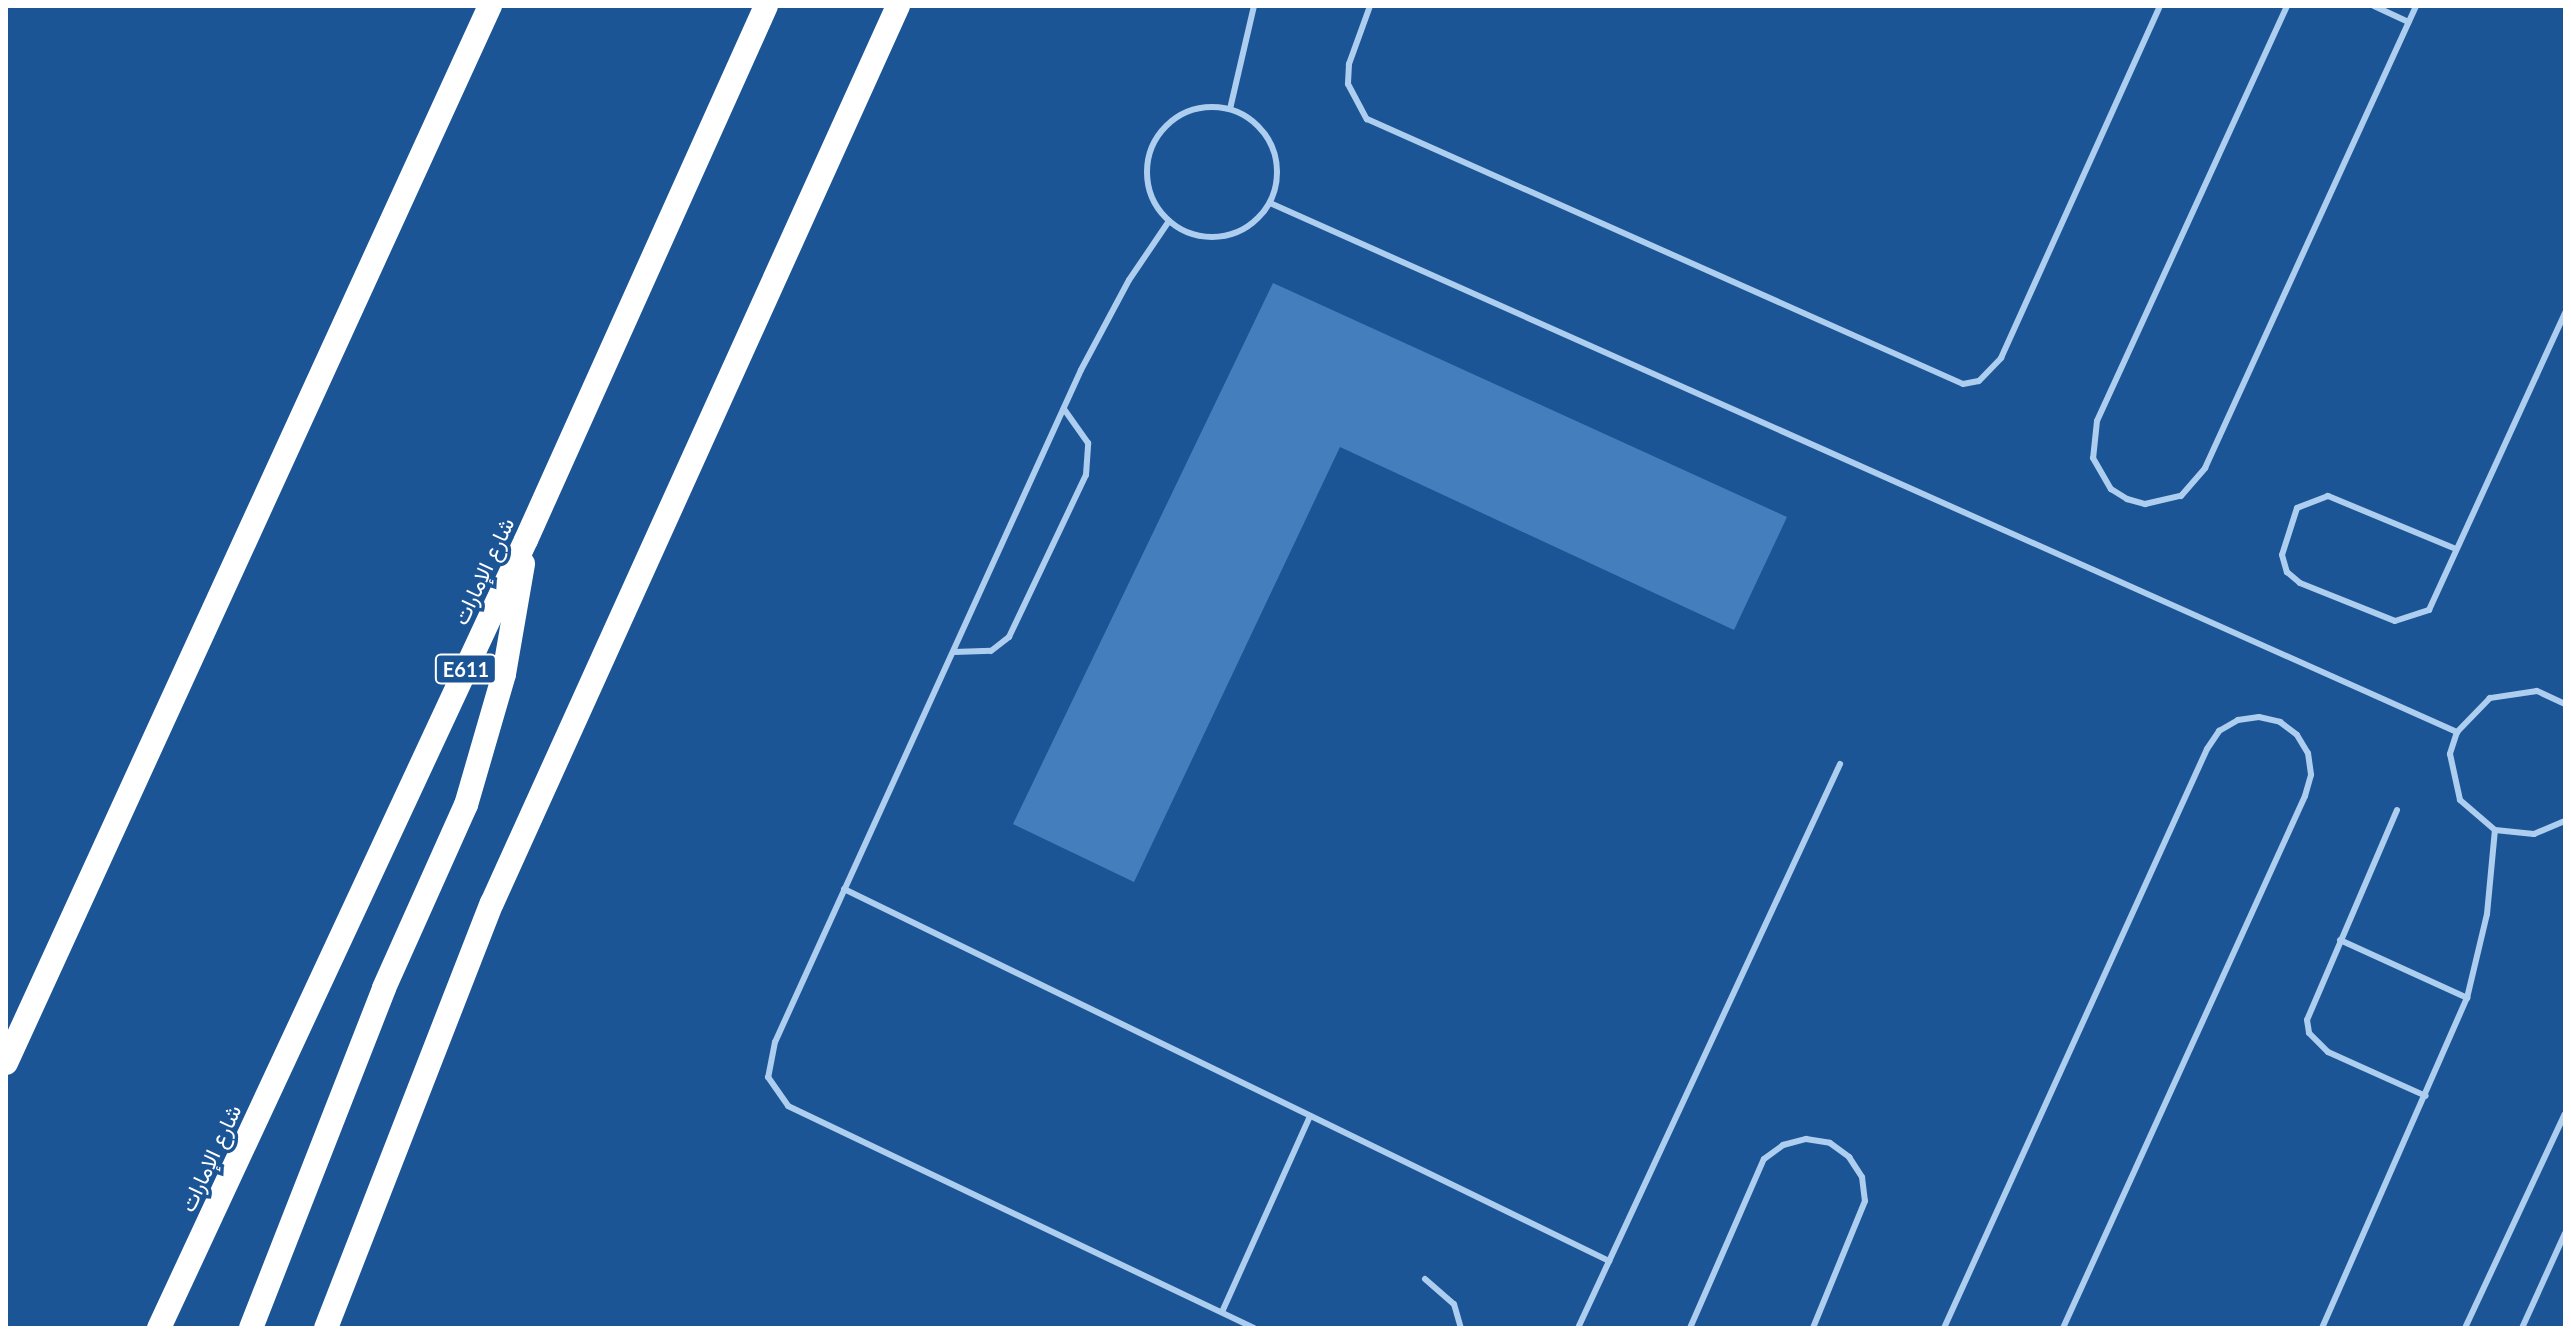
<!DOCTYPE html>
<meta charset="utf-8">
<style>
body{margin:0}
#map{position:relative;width:2571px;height:1334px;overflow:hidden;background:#1b5595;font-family:Lato,Vazirmatn,sans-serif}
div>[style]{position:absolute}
.building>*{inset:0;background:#447ebc}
.lane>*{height:6px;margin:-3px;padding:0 3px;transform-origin:3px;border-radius:3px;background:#aecef0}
.lane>.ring{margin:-3px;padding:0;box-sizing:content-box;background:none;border:6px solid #aecef0;border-radius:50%}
.highway>*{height:24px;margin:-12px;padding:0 12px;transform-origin:12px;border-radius:12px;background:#fff}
span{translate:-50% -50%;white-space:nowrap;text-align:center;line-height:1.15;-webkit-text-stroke:7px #1b5595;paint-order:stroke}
.shield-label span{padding:2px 6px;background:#1b5595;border:2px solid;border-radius:6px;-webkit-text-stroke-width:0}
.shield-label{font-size:20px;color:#fff;font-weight:700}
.street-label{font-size:22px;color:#fff}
.frame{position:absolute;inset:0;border:8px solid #fff;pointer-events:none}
</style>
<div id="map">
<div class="building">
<i style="clip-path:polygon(1273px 283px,1787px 517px,1734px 630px,1340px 447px,1134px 882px,1013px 824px)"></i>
</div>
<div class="lane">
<i style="left:1370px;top:6px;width:62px;rotate:109.9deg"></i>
<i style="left:1349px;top:64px;width:20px;rotate:93deg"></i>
<i style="left:1348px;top:84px;width:40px;rotate:62deg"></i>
<i style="left:1367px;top:119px;width:652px;rotate:23.97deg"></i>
<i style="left:1963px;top:384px;width:16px;rotate:-11deg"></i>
<i style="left:1979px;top:381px;width:32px;rotate:-46deg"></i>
<i style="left:2001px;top:358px;width:386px;rotate:-65.7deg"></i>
<i style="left:2287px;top:6px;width:456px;rotate:114.6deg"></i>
<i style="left:2097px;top:421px;width:37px;rotate:96deg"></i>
<i style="left:2093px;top:458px;width:36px;rotate:60deg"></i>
<i style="left:2111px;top:489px;width:19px;rotate:32deg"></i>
<i style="left:2127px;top:499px;width:19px;rotate:16deg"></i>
<i style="left:2145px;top:504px;width:37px;rotate:-13deg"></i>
<i style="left:2181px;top:496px;width:37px;rotate:-49deg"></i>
<i style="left:2205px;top:468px;width:508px;rotate:-65.45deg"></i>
<i style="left:2374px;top:6px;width:38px;rotate:25deg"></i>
<i class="ring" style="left:1147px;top:107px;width:124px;height:124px"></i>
<i style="left:1230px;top:109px;width:106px;rotate:-76.9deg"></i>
<i style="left:1270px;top:203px;width:1300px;rotate:24.02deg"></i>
<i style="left:1169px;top:221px;width:71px;rotate:124.1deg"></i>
<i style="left:1129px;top:280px;width:102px;rotate:118.1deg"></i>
<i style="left:1081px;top:370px;width:738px;rotate:114.48deg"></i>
<i style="left:775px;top:1042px;width:36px;rotate:101deg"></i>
<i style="left:768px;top:1077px;width:35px;rotate:55deg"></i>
<i style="left:788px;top:1106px;width:516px;rotate:25.47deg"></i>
<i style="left:2456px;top:549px;width:139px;rotate:-157.5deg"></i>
<i style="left:2328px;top:496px;width:33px;rotate:159deg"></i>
<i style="left:2297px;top:508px;width:49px;rotate:107.7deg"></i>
<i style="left:2282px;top:555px;width:18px;rotate:74deg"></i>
<i style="left:2287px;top:572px;width:17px;rotate:40deg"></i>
<i style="left:2300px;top:583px;width:102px;rotate:21.8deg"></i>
<i style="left:2395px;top:621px;width:36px;rotate:-18deg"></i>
<i style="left:2429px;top:610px;width:327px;rotate:-65.4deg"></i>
<i style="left:954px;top:652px;width:37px;rotate:-2deg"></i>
<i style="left:991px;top:651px;width:23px;rotate:-38deg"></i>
<i style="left:1009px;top:637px;width:179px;rotate:-64.6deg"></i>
<i style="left:1086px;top:475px;width:32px;rotate:-86deg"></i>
<i style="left:1088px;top:443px;width:42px;rotate:-125.2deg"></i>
<i style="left:2565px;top:704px;width:31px;rotate:-155deg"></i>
<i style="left:2537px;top:691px;width:48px;rotate:171.5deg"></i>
<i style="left:2490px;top:698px;width:47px;rotate:134.1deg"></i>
<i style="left:2457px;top:732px;width:23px;rotate:108deg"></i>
<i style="left:2450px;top:754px;width:47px;rotate:77.7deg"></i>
<i style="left:2460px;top:800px;width:46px;rotate:40.6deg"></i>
<i style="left:2495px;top:830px;width:39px;rotate:6deg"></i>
<i style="left:2534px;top:834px;width:34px;rotate:-23deg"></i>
<i style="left:2397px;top:810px;width:228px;rotate:113.2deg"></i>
<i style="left:2307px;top:1020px;width:13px;rotate:81deg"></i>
<i style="left:2309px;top:1033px;width:27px;rotate:45deg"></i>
<i style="left:2328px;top:1052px;width:107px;rotate:24.2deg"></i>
<i style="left:844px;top:889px;width:851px;rotate:25.93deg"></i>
<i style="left:2340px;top:940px;width:140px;rotate:24.5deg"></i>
<i style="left:1425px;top:1279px;width:38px;rotate:41deg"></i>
<i style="left:1454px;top:1304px;width:25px;rotate:74deg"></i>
<i style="left:1222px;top:1312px;width:215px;rotate:-65.8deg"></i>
<i style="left:1578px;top:1328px;width:622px;rotate:-65.08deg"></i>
<i style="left:1690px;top:1328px;width:184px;rotate:-66.4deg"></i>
<i style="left:1764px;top:1159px;width:24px;rotate:-36deg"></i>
<i style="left:1783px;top:1145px;width:24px;rotate:-15deg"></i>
<i style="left:1806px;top:1139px;width:24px;rotate:9deg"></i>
<i style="left:1830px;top:1143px;width:24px;rotate:36deg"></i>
<i style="left:1849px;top:1157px;width:24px;rotate:57deg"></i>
<i style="left:1862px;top:1177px;width:24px;rotate:83deg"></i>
<i style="left:1865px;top:1201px;width:137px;rotate:112.3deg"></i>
<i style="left:1944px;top:1328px;width:636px;rotate:-65.57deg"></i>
<i style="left:2207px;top:749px;width:22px;rotate:-56deg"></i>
<i style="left:2219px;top:731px;width:22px;rotate:-30deg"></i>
<i style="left:2238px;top:720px;width:21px;rotate:-8deg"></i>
<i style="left:2259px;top:717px;width:22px;rotate:13deg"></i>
<i style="left:2280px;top:722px;width:21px;rotate:37deg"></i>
<i style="left:2297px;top:735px;width:21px;rotate:59deg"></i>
<i style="left:2308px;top:753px;width:22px;rotate:82deg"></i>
<i style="left:2311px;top:775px;width:22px;rotate:106deg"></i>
<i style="left:2305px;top:796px;width:584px;rotate:114.46deg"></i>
<i style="left:2322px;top:1328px;width:360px;rotate:-66.3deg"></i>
<i style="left:2467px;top:998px;width:86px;rotate:-76.6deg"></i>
<i style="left:2487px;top:914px;width:84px;rotate:-84.6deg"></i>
<i style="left:2465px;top:1328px;width:236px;rotate:-65deg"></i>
<i style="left:2522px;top:1328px;width:104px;rotate:-65.6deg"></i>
</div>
<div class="highway">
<i style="left:6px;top:1063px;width:1163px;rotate:-65.4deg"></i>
<i style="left:159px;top:1328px;width:869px;rotate:-65.03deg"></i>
<i style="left:526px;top:540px;width:585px;rotate:-65.8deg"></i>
<i style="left:251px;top:1328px;width:365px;rotate:-68.6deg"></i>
<i style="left:384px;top:988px;width:201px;rotate:-65.9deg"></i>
<i style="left:466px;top:805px;width:136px;rotate:-73.8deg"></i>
<i style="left:504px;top:674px;width:112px;rotate:-80.2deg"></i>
<i style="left:326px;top:1328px;width:456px;rotate:-68.7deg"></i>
<i style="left:492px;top:903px;width:985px;rotate:-65.65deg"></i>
</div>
<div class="shield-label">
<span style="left:466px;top:669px">E611</span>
</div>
<div class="street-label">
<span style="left:483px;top:571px;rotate:-65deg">شارع الإمارات</span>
<span style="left:210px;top:1158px;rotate:-65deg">شارع الإمارات</span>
</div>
<div class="frame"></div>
</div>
